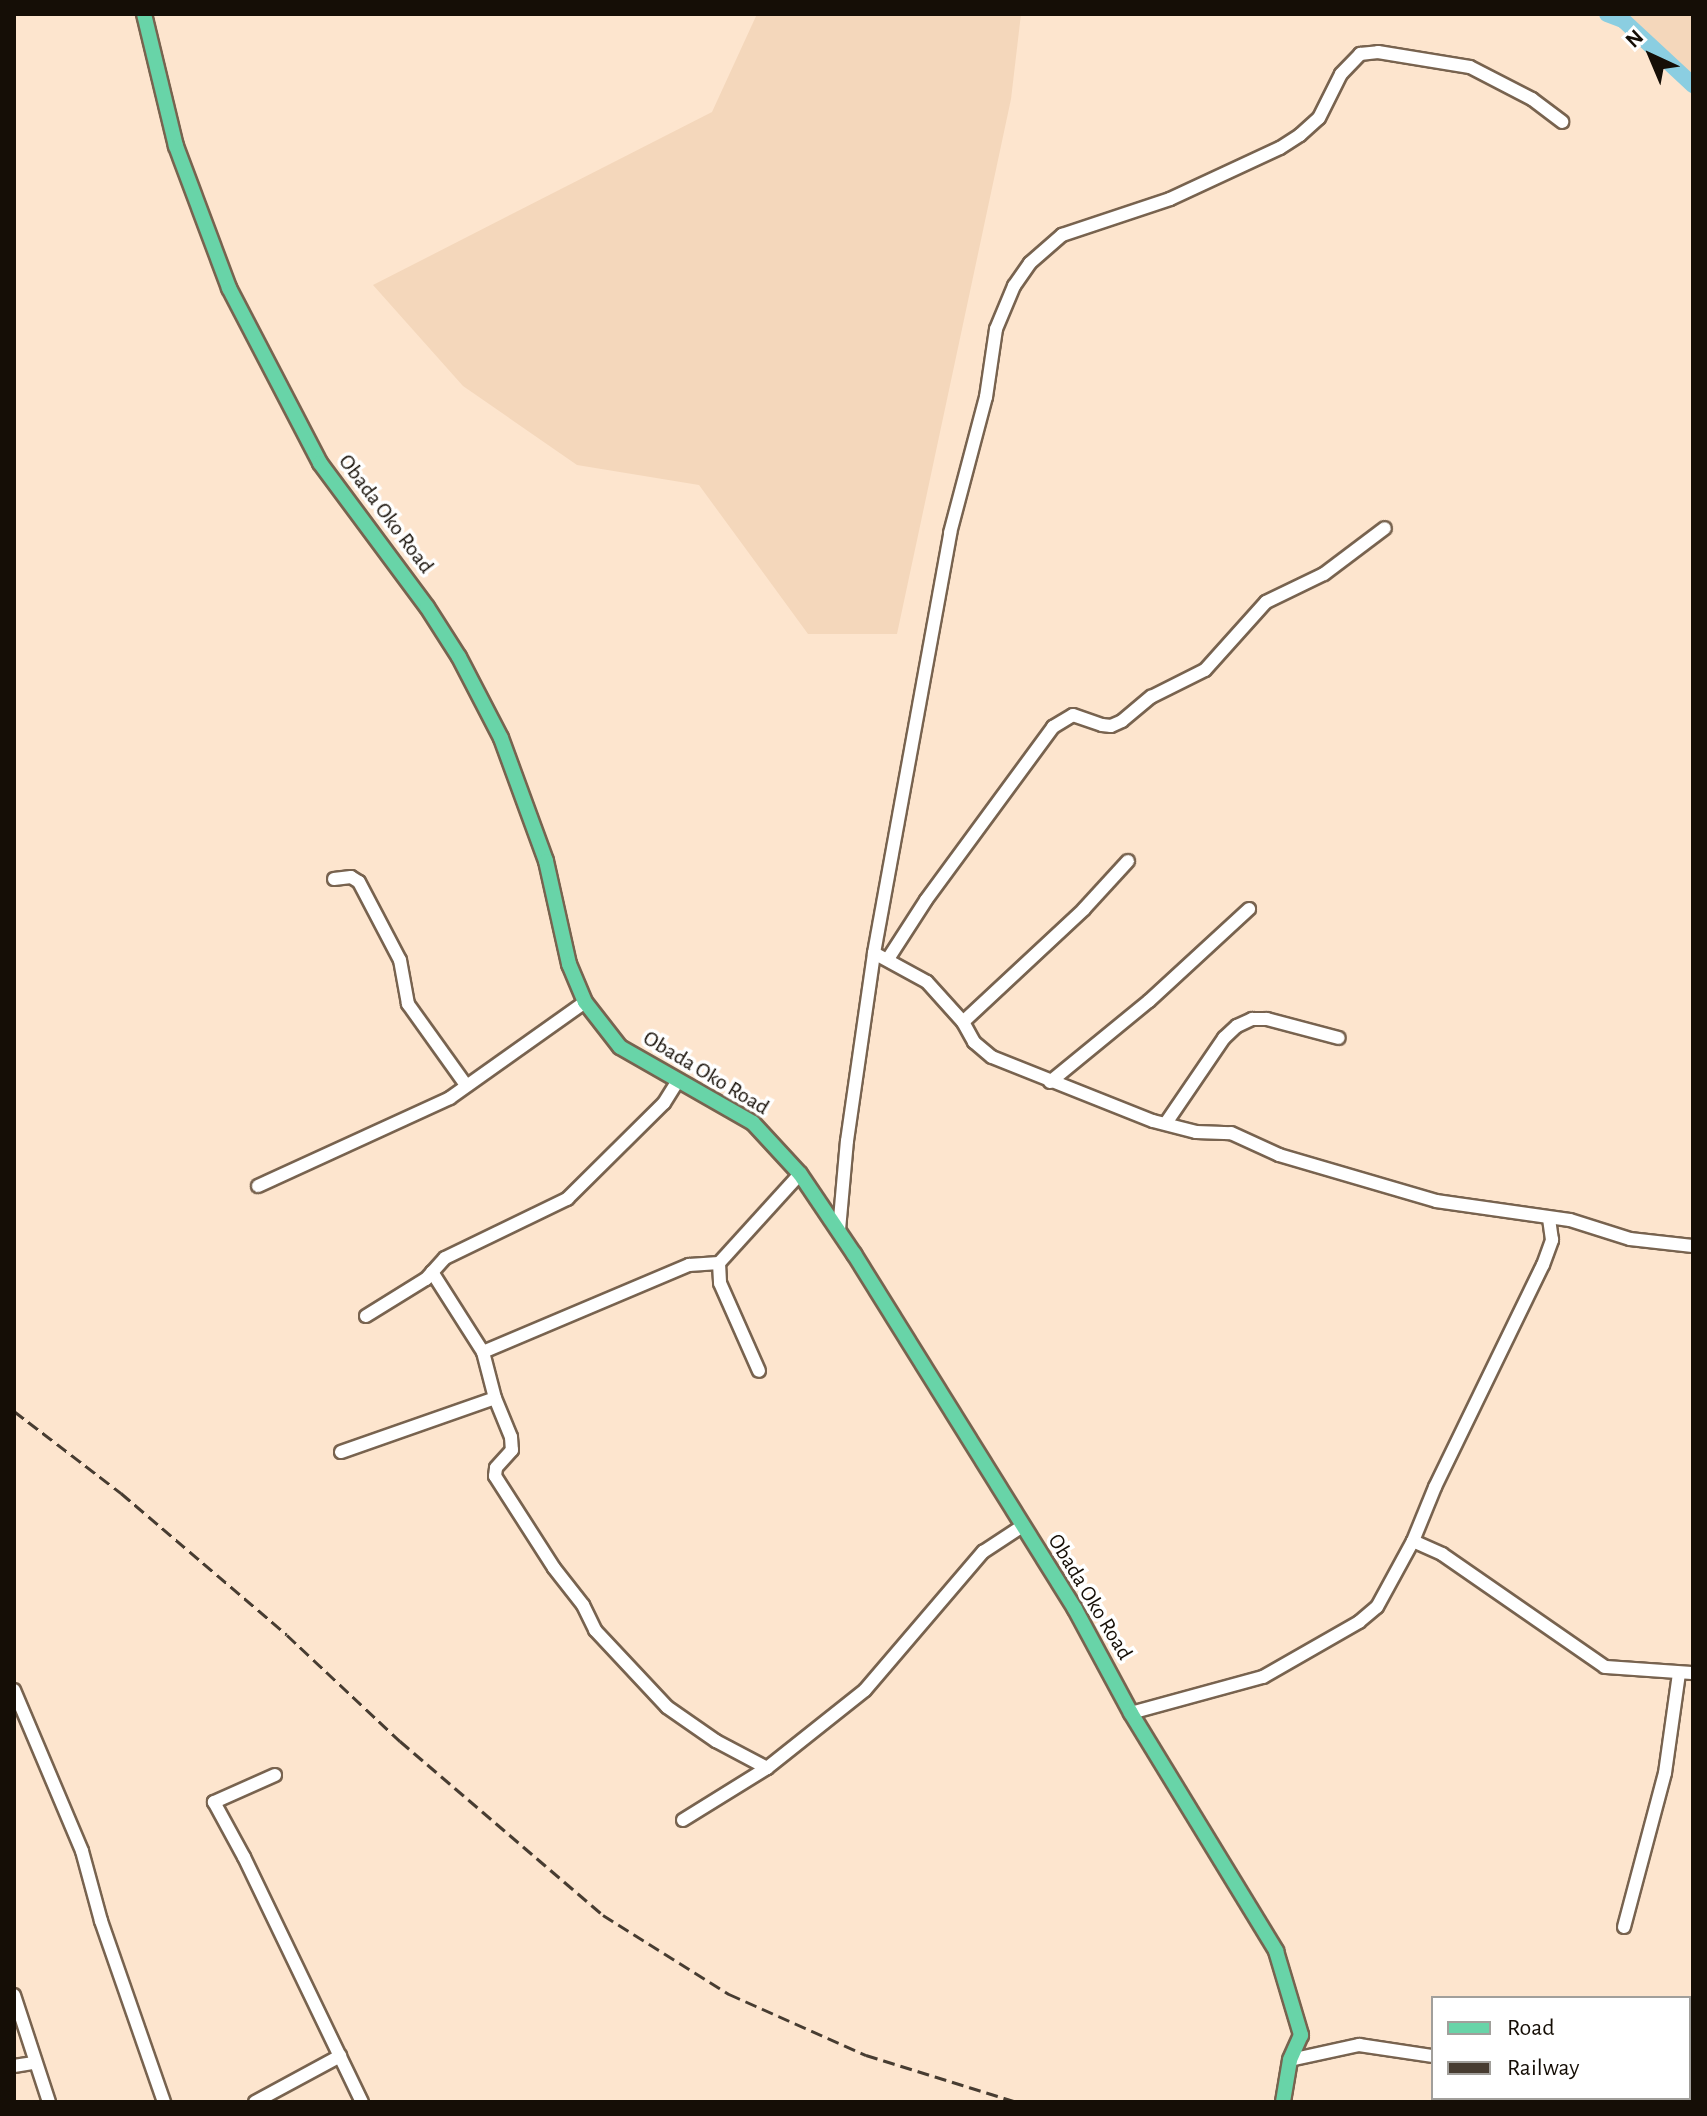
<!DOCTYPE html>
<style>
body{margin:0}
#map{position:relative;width:1707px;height:2116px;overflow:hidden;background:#fde5ce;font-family:"Alegreya Sans",sans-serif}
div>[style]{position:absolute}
.built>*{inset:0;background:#f4d7bb}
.river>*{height:16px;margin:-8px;padding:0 8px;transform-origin:8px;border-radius:8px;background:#8bcee1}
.roads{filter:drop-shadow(2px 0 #78634f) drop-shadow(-2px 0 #78634f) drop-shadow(0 2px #78634f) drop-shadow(0 -2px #78634f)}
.minor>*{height:12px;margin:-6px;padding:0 6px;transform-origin:6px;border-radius:6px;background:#fff}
.major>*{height:14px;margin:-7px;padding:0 7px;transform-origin:7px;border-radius:7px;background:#68d4a8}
.rail>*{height:3px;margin-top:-1.5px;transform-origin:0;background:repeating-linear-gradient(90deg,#473c31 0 12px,transparent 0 18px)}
span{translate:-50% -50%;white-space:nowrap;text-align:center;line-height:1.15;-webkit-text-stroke:7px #fff;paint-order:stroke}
.street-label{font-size:22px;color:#150e06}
.frame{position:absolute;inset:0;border:16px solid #150e06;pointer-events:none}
.legend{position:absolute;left:1431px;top:1996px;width:260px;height:104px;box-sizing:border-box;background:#fff;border:2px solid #a19f9b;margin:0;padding:10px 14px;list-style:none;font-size:24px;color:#150e06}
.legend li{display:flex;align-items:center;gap:16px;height:40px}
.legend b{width:40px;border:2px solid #a19f9b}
.north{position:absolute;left:1611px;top:16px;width:80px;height:80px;-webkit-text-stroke:6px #fff;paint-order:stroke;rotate:316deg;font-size:22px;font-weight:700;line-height:32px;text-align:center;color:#150e06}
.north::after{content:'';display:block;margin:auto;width:28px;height:36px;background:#150e06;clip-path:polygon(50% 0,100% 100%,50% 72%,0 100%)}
</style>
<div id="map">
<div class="built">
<i style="clip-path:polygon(757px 14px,1021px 14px,1011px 99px,897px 634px,808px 634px,699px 485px,577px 465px,463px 386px,373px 285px,712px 112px)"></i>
<i style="clip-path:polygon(1607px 14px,1693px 14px,1693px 85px,1623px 20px)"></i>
</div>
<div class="river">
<i style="left:1607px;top:14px;width:17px;rotate:21deg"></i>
<i style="left:1623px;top:20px;width:96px;rotate:42.9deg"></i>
</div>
<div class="roads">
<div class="minor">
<i style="left:334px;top:879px;width:17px;rotate:-7deg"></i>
<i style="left:351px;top:877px;width:9px;rotate:32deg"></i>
<i style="left:359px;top:882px;width:88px;rotate:62.3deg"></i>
<i style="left:400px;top:960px;width:45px;rotate:79.7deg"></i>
<i style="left:408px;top:1004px;width:100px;rotate:54.4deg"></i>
<i style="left:874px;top:953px;width:60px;rotate:28.7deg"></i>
<i style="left:927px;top:982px;width:54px;rotate:48deg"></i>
<i style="left:963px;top:1022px;width:23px;rotate:61deg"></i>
<i style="left:974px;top:1042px;width:23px;rotate:40deg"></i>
<i style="left:992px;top:1057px;width:173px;rotate:21.7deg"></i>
<i style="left:1153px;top:1121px;width:44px;rotate:14.3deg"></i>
<i style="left:1196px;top:1132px;width:35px;rotate:2deg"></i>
<i style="left:1231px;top:1133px;width:53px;rotate:24.6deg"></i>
<i style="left:1279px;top:1155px;width:164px;rotate:16.3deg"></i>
<i style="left:1436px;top:1201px;width:135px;rotate:8.1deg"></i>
<i style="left:1570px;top:1220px;width:63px;rotate:17.6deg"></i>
<i style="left:1630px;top:1239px;width:63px;rotate:6.3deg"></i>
<i style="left:888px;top:959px;width:70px;rotate:-57.2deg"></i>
<i style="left:926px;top:900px;width:215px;rotate:-53.7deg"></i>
<i style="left:1053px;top:727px;width:23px;rotate:-31deg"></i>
<i style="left:1073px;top:715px;width:31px;rotate:19deg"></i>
<i style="left:1102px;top:725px;width:9px;rotate:6deg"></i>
<i style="left:1111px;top:726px;width:12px;rotate:-24deg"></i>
<i style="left:1122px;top:721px;width:38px;rotate:-40deg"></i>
<i style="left:1151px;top:697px;width:60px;rotate:-26.6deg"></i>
<i style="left:1205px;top:670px;width:91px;rotate:-48.1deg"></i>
<i style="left:1266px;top:602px;width:64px;rotate:-25.8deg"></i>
<i style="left:1324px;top:574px;width:76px;rotate:-37deg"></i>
<i style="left:963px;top:1022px;width:166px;rotate:-43deg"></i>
<i style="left:1084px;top:909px;width:65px;rotate:-47.5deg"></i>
<i style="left:1050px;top:1082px;width:128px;rotate:-39.3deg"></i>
<i style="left:1149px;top:1001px;width:136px;rotate:-42.6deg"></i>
<i style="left:1166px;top:1123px;width:103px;rotate:-55.7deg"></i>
<i style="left:1224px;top:1038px;width:18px;rotate:-43deg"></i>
<i style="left:1237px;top:1026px;width:17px;rotate:-25deg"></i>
<i style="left:1252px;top:1019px;width:15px"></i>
<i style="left:1267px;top:1019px;width:74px;rotate:14.8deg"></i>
<i style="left:258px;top:1186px;width:211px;rotate:-24.6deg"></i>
<i style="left:450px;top:1098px;width:166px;rotate:-35.4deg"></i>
<i style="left:839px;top:1230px;width:89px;rotate:-84.9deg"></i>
<i style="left:847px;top:1141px;width:190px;rotate:-81.8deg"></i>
<i style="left:874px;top:953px;width:427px;rotate:-79.7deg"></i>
<i style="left:950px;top:533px;width:141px;rotate:-75.2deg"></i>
<i style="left:986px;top:397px;width:69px;rotate:-81.6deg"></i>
<i style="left:996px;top:329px;width:47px;rotate:-67.3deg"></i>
<i style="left:1014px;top:286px;width:28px;rotate:-55deg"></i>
<i style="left:1030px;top:263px;width:43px;rotate:-41.2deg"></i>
<i style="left:1062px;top:235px;width:114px;rotate:-18.4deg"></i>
<i style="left:1170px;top:199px;width:121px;rotate:-24.9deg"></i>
<i style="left:1280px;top:148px;width:24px;rotate:-33deg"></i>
<i style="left:1300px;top:135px;width:25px;rotate:-42deg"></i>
<i style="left:1319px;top:118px;width:49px;rotate:-63.4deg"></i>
<i style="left:1341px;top:74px;width:28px;rotate:-46deg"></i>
<i style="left:1360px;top:54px;width:18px;rotate:-6deg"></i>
<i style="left:1378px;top:52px;width:93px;rotate:9.3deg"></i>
<i style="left:1470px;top:67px;width:70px;rotate:27.3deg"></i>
<i style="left:1532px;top:99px;width:38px;rotate:37deg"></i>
<i style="left:719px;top:1263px;width:20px;rotate:87deg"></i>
<i style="left:720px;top:1283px;width:96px;rotate:66.1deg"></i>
<i style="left:432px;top:1272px;width:95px;rotate:57.5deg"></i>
<i style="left:483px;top:1352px;width:48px;rotate:75.4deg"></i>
<i style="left:495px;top:1398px;width:42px;rotate:67.7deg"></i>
<i style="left:511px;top:1437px;width:13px;rotate:86deg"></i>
<i style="left:512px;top:1450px;width:24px;rotate:132deg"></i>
<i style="left:496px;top:1468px;width:8px;rotate:97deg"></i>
<i style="left:495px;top:1476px;width:109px;rotate:57.3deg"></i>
<i style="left:554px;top:1568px;width:47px;rotate:51.9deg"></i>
<i style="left:583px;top:1605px;width:28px;rotate:64deg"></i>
<i style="left:595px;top:1630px;width:105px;rotate:46.9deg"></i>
<i style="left:667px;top:1707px;width:60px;rotate:34.8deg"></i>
<i style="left:716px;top:1741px;width:58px;rotate:27.9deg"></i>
<i style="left:366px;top:1316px;width:70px;rotate:-31.7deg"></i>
<i style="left:426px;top:1279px;width:28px;rotate:-48deg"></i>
<i style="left:445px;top:1258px;width:136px;rotate:-25.8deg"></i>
<i style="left:567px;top:1199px;width:136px;rotate:-44.7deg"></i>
<i style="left:664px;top:1103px;width:26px;rotate:-58deg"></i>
<i style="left:483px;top:1352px;width:224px;rotate:-22.9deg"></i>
<i style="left:689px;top:1265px;width:30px;rotate:-4deg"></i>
<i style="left:719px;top:1263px;width:120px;rotate:-47.7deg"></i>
<i style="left:341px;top:1452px;width:163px;rotate:-19.3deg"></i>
<i style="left:1413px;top:1541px;width:32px;rotate:24deg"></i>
<i style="left:1442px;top:1554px;width:198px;rotate:34.7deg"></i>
<i style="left:1605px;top:1667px;width:88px;rotate:3.9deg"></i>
<i style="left:14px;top:1690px;width:175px;rotate:67.1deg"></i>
<i style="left:82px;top:1851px;width:73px;rotate:74.8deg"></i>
<i style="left:101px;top:1921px;width:192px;rotate:70.8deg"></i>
<i style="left:1131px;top:1713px;width:137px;rotate:-15.3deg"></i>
<i style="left:1263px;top:1677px;width:111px;rotate:-29.8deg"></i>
<i style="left:1359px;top:1622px;width:23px;rotate:-40deg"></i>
<i style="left:1377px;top:1607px;width:75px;rotate:-61.4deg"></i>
<i style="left:1413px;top:1541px;width:58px;rotate:-67.8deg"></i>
<i style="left:1435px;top:1487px;width:247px;rotate:-64.1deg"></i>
<i style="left:1543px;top:1265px;width:27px;rotate:-70deg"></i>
<i style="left:1552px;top:1240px;width:22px;rotate:-98deg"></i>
<i style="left:275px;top:1775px;width:67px;rotate:156.1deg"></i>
<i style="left:214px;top:1802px;width:63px;rotate:61.4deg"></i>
<i style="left:244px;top:1857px;width:272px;rotate:64.3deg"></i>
<i style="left:683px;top:1820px;width:99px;rotate:-31.8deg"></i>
<i style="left:767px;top:1768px;width:125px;rotate:-38.5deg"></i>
<i style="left:865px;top:1690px;width:182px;rotate:-49.5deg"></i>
<i style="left:983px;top:1552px;width:45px;rotate:-33.3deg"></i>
<i style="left:1624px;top:1927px;width:159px;rotate:-75.1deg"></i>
<i style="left:1665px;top:1773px;width:101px;rotate:-82deg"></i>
<i style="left:14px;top:1995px;width:113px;rotate:71.9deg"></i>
<i style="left:1290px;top:2060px;width:71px;rotate:-12.3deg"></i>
<i style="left:1359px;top:2045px;width:75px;rotate:8.5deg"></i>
<i style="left:14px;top:2066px;width:20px;rotate:-9deg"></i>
<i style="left:1562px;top:2098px;width:11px;rotate:22deg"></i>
<i style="left:255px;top:2102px;width:97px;rotate:-28.4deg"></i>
</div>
<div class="major">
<i style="left:144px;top:14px;width:136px;rotate:76.4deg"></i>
<i style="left:176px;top:146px;width:152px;rotate:69.5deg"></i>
<i style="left:229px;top:288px;width:197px;rotate:62.5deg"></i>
<i style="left:320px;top:463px;width:179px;rotate:53.4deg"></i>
<i style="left:427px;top:607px;width:59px;rotate:57.4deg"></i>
<i style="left:459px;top:657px;width:91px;rotate:62.6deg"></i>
<i style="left:501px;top:738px;width:131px;rotate:69.9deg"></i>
<i style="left:546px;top:861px;width:106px;rotate:77.4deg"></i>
<i style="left:569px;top:964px;width:41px;rotate:67.2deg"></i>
<i style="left:585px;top:1002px;width:57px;rotate:52.1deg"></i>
<i style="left:620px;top:1047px;width:153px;rotate:29.7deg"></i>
<i style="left:753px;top:1123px;width:69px;rotate:47.3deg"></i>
<i style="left:800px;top:1174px;width:97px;rotate:56deg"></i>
<i style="left:854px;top:1254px;width:418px;rotate:58.1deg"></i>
<i style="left:1075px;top:1609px;width:118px;rotate:61.7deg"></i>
<i style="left:1131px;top:1713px;width:279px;rotate:58.6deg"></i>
<i style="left:1276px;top:1951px;width:88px;rotate:73.4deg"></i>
<i style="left:1301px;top:2035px;width:27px;rotate:114deg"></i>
<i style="left:1290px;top:2060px;width:43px;rotate:99.5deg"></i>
</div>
</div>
<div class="rail">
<i style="left:14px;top:1411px;width:135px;rotate:37.5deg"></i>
<i style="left:121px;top:1493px;width:218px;rotate:40.5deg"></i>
<i style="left:287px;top:1635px;width:155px;rotate:43.2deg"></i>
<i style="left:400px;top:1741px;width:267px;rotate:40.6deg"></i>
<i style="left:603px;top:1915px;width:149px;rotate:32.1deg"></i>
<i style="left:729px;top:1994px;width:150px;rotate:24deg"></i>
<i style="left:866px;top:2055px;width:158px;rotate:17.3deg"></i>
</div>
<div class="street-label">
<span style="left:386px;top:514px;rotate:53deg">Obada Oko Road</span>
<span style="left:706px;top:1073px;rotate:31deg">Obada Oko Road</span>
<span style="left:1090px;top:1597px;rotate:59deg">Obada Oko Road</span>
</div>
<div class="frame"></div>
<ul class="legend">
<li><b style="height:10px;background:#68d4a8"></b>Road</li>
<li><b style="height:10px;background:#473c31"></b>Railway</li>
</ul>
<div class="north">N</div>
</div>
